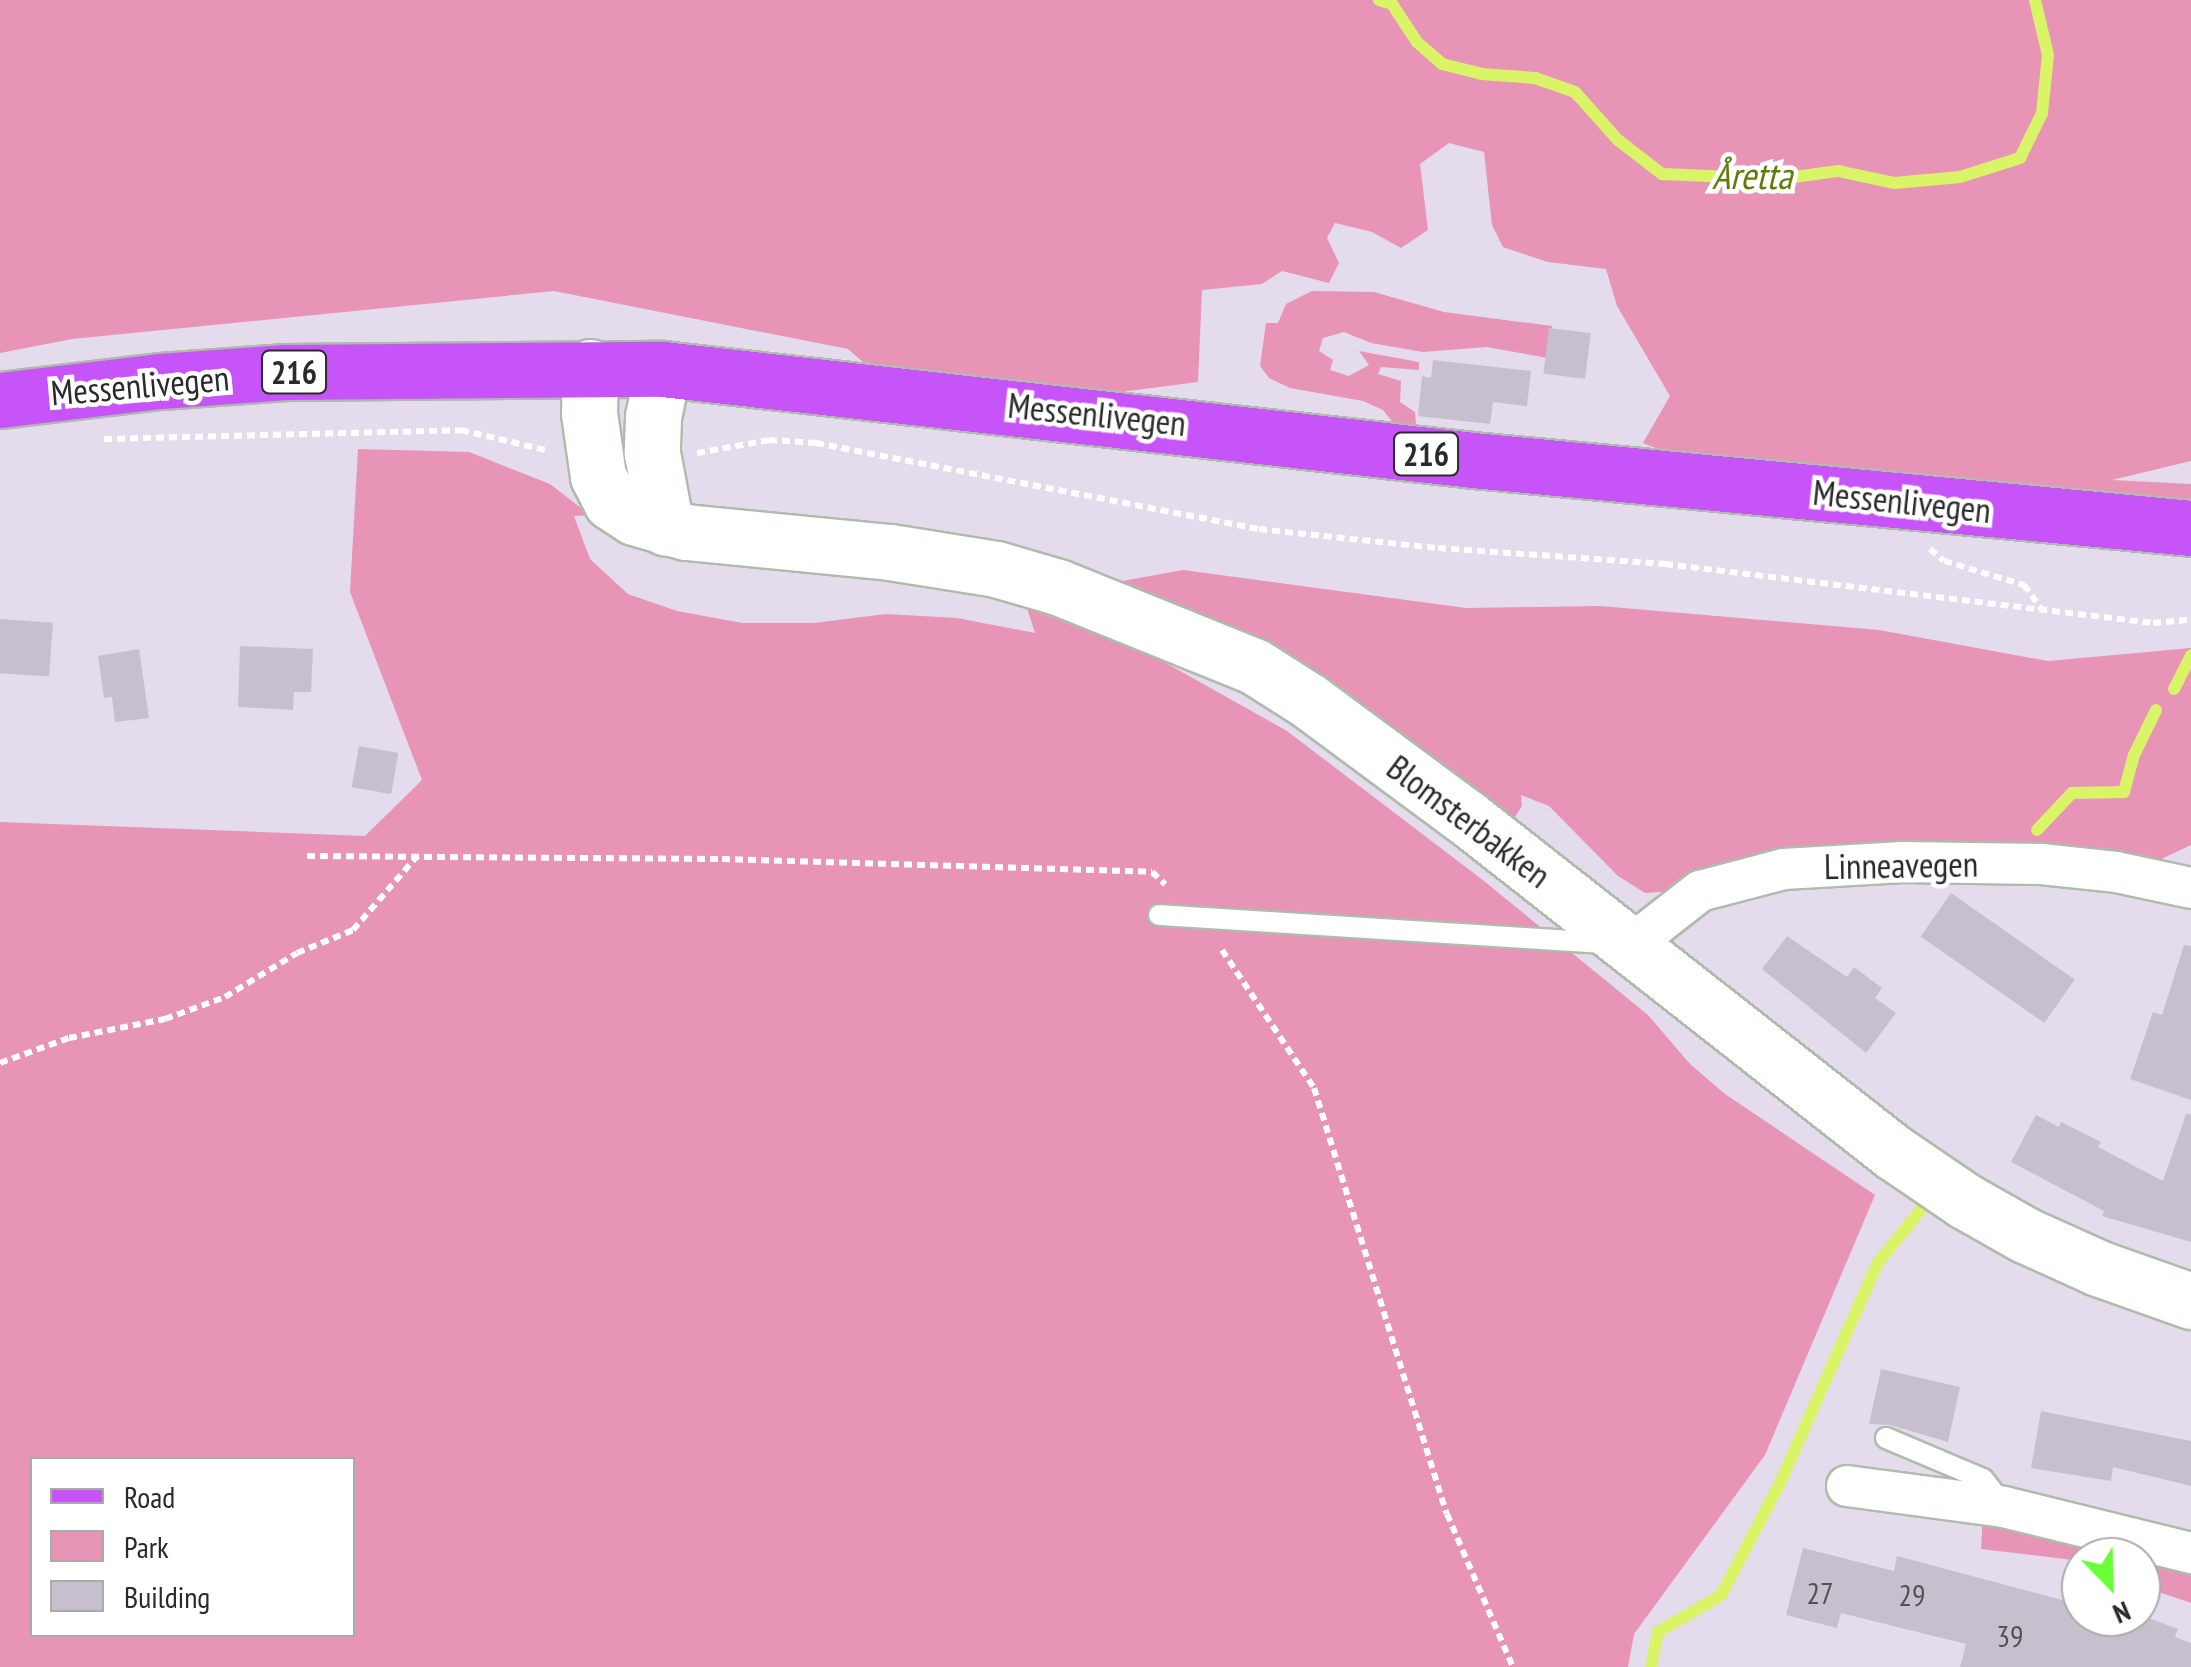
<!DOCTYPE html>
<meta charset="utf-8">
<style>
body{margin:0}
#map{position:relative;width:2191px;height:1667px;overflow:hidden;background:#e4dbed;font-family:"PT Sans Narrow",sans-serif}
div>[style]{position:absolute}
.green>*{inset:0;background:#e794b6}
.stream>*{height:12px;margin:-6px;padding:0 6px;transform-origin:6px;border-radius:6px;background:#d9f567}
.building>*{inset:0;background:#c8bfce;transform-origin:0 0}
.path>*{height:6px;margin-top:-3px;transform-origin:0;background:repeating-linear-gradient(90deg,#fff 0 8px,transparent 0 13px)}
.roads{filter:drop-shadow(2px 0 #afbbab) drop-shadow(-2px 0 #afbbab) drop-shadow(0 2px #afbbab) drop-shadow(0 -2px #afbbab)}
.lane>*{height:20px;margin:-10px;padding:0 10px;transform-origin:10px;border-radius:10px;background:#fff}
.street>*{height:40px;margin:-20px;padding:0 20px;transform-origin:20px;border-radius:20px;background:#fff}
.secondary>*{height:55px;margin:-27.5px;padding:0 27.5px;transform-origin:27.5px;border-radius:27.5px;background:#fff}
.primary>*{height:55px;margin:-27.5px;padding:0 27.5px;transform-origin:27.5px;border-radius:27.5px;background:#c754f9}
span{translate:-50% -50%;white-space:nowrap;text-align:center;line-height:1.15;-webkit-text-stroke:9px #fff;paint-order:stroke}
.number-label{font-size:30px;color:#524f53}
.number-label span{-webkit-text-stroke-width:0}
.shield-label span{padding:2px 8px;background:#fff;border:2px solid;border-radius:8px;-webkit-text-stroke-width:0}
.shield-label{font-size:32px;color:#2a2a2a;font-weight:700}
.street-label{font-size:35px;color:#2a2a2a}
.water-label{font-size:38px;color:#5e7e09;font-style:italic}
.legend{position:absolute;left:30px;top:1457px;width:325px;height:180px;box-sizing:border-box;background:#fff;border:2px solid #aaa;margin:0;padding:12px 18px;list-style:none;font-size:30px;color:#2a2a2a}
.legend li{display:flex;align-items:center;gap:20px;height:50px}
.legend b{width:50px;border:2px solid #aaa}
.north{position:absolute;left:2061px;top:1537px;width:100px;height:100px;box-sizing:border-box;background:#fff;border:2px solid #aaa;border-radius:50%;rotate:157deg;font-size:28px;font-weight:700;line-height:40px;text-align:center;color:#2a2a2a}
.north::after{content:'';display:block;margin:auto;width:35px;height:45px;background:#69ff36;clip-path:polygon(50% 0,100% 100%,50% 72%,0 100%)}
</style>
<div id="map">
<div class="green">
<i style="clip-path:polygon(0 0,2191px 0,2191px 461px,2112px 480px,2191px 484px,2191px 507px,1663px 451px,1643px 443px,1670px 396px,1617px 306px,1606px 269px,1548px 262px,1503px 247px,1492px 225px,1484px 152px,1449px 143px,1420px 164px,1428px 230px,1401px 248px,1372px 232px,1335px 223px,1327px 238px,1339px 263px,1329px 283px,1282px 271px,1262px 284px,1202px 290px,1198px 382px,1105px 394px,962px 379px,863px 362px,848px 349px,554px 291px,72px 339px,0 353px)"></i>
<i style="clip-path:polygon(1312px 291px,1374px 292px,1444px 312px,1552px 326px,1548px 358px,1487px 347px,1423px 352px,1371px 343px,1344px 332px,1323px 338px,1319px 351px,1333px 360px,1330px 370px,1349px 376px,1369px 365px,1359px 351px,1419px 362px,1419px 370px,1381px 367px,1378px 374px,1401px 381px,1400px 402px,1415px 412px,1416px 424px,1445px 433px,1399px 430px,1383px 410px,1363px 401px,1290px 388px,1269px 378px,1260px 366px,1266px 323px,1278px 323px,1286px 304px)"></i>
<i style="clip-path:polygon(evenodd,358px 449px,469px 452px,550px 484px,590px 515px,574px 516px,590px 559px,628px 594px,677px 611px,742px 623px,814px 623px,886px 614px,957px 618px,1035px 633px,1027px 608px,1148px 653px,1287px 731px,1484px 881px,1648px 1015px,1690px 1064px,1725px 1094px,1875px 1195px,1765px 1455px,1634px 1634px,1628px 1667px,0 1667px,0 822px,365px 836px,422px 780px,350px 592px,358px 449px,32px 1460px,352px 1460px,352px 1634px,32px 1634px,32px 1460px)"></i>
<i style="clip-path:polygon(1183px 570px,1466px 608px,1600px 606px,1879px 630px,2048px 661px,2191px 648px,2191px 845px,2157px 861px,1645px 893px,1618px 876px,1549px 806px,1521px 795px,1522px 806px,1515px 817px,1440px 778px,1277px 653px,1176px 605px,1106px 584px)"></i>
<i style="clip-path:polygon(1983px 1515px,2191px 1565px,2191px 1603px,2141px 1586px,2141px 1557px,2081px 1557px,2081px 1561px,1981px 1549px)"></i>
</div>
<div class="stream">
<i style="left:1379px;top:0;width:14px;rotate:17deg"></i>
<i style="left:1392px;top:4px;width:45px;rotate:56.7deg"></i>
<i style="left:1417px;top:42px;width:33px;rotate:41deg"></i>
<i style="left:1442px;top:64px;width:41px;rotate:14deg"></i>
<i style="left:1482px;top:74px;width:53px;rotate:4.3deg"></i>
<i style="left:1535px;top:78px;width:42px;rotate:19.3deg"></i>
<i style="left:1575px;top:92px;width:64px;rotate:48.1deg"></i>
<i style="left:1618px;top:140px;width:56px;rotate:37.7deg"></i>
<i style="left:1662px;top:174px;width:118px;rotate:2.4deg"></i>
<i style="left:1780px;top:179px;width:59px;rotate:-7.9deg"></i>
<i style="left:1838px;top:171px;width:57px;rotate:12.1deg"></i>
<i style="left:1894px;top:183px;width:66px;rotate:-5.2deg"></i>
<i style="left:1960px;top:177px;width:63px;rotate:-17.6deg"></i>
<i style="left:2020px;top:158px;width:50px;rotate:-63.9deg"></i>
<i style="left:2042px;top:113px;width:58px;rotate:-84.1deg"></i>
<i style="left:2048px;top:55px;width:57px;rotate:-103.3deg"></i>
<i style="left:2174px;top:689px;width:38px;rotate:-63deg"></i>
<i style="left:2037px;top:830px;width:51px;rotate:-46.6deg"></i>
<i style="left:2072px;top:793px;width:52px;rotate:-1.1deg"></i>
<i style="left:2124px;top:792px;width:38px;rotate:-75deg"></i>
<i style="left:2134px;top:755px;width:50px;rotate:-63.9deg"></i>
<i style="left:1651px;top:1667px;width:36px;rotate:-79deg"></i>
<i style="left:1658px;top:1632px;width:73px;rotate:-30.4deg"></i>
<i style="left:1721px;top:1595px;width:127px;rotate:-62.2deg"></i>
<i style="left:1780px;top:1483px;width:240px;rotate:-66.1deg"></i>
<i style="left:1877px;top:1264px;width:80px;rotate:-51.1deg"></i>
</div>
<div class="building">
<i style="left:1549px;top:328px;width:42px;height:46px;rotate:7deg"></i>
<i style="clip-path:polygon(1433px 360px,1531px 371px,1527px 406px,1493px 402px,1490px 424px,1418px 416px,1422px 376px,1431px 378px)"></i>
<i style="left:0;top:619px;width:53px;height:54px;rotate:4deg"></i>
<i style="clip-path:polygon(240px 646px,313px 649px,311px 692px,294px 692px,293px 710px,238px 707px)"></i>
<i style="clip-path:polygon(139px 649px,149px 718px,115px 722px,112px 697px,104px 698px,98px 656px)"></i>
<i style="left:359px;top:746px;width:40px;height:42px;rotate:10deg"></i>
<i style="left:1951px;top:893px;width:151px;height:53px;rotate:35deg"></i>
<i style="clip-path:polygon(1787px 936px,1847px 977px,1854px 967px,1882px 988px,1875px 998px,1896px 1013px,1866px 1053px,1762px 969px)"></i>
<i style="clip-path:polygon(2184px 945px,2191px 946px,2191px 1100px,2130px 1079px,2153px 1012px,2162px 1015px)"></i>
<i style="clip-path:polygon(2186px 1114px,2191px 1114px,2191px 1242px,2102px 1216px,2104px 1211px,2011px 1162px,2036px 1115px,2059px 1127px,2061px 1122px,2101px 1142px,2098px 1147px,2163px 1181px)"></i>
<i style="clip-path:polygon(1881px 1369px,1960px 1387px,1948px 1442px,1890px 1425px,1869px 1424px)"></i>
<i style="clip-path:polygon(2041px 1411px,2191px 1441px,2191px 1486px,2113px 1467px,2111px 1481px,2031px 1468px)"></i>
<i style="clip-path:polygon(1803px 1548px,1894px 1571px,1897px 1556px,2081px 1605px,2081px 1617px,2141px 1620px,2141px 1615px,2178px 1629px,2175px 1637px,2191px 1643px,2191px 1667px,1960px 1667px,1966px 1644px,1841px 1613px,1837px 1628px,1786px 1615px)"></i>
</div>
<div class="path">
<i style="left:104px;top:439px;width:357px;rotate:-1.4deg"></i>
<i style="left:461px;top:430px;width:90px;rotate:13.4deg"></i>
<i style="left:697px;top:453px;width:73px;rotate:-10.2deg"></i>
<i style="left:769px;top:440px;width:47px;rotate:3.7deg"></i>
<i style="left:816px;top:443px;width:451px;rotate:11deg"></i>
<i style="left:1259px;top:529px;width:180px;rotate:6.1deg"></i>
<i style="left:1438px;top:548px;width:228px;rotate:4deg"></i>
<i style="left:1665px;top:564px;width:492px;rotate:6.9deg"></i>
<i style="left:2153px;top:623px;width:38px;rotate:-5deg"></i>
<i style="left:1930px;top:549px;width:18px;rotate:41deg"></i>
<i style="left:1944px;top:561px;width:84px;rotate:16.7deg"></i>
<i style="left:2024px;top:585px;width:31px;rotate:54deg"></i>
<i style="left:307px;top:856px;width:415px;rotate:0.4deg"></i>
<i style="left:722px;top:859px;width:430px;rotate:1.7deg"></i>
<i style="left:1152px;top:872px;width:18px;rotate:43deg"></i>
<i style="left:1222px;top:950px;width:166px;rotate:56.3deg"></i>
<i style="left:1314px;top:1088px;width:446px;rotate:72.7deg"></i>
<i style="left:1447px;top:1514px;width:167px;rotate:66.7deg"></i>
<i style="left:0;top:1063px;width:73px;rotate:-19.9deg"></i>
<i style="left:69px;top:1038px;width:98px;rotate:-11.2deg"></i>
<i style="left:165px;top:1019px;width:64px;rotate:-20.1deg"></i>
<i style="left:225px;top:997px;width:84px;rotate:-31.4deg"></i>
<i style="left:297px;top:953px;width:61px;rotate:-22.3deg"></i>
<i style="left:353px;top:930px;width:99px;rotate:-49.1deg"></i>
</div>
<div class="roads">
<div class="lane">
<i style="left:1159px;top:915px;width:448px;rotate:3.6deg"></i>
<i style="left:1886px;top:1438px;width:105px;rotate:22.9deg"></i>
<i style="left:1983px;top:1479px;width:33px;rotate:52deg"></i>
</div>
<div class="street">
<i style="left:1631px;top:945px;width:88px;rotate:-38deg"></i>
<i style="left:1700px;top:891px;width:87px;rotate:-14.7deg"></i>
<i style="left:1784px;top:869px;width:119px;rotate:-3.4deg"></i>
<i style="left:1903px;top:862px;width:138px;rotate:0.8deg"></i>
<i style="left:2041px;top:864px;width:75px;rotate:6.1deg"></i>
<i style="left:2116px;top:872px;width:77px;rotate:12deg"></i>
<i style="left:1847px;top:1486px;width:158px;rotate:7.6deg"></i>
<i style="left:2004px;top:1507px;width:193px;rotate:13.8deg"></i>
</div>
<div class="secondary">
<i style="left:590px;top:367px;width:46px;rotate:91.2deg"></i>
<i style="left:589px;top:413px;width:64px;rotate:81.9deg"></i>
<i style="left:598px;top:476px;width:29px;rotate:63deg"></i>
<i style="left:611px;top:502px;width:27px;rotate:33deg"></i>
<i style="left:634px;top:517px;width:54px;rotate:16.1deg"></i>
<i style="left:686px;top:532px;width:205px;rotate:5.6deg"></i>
<i style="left:890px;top:552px;width:107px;rotate:9.1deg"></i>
<i style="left:996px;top:569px;width:65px;rotate:16.2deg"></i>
<i style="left:1058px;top:587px;width:211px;rotate:22deg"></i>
<i style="left:1254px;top:666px;width:65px;rotate:32.5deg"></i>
<i style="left:1309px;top:701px;width:195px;rotate:36.5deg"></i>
<i style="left:1466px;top:817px;width:543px;rotate:38.12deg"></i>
<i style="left:1893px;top:1152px;width:87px;rotate:34.2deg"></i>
<i style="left:1965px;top:1201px;width:69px;rotate:29.5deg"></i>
<i style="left:2025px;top:1235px;width:80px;rotate:24.3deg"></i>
<i style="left:2098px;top:1268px;width:99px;rotate:19.5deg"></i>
<i style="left:663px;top:369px;width:49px;rotate:101.8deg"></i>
<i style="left:653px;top:417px;width:36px;rotate:92deg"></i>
<i style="left:652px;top:453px;width:76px;rotate:79.4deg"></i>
</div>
<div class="primary">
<i style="left:0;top:400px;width:161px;rotate:-6.8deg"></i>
<i style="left:160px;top:381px;width:126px;rotate:-4.1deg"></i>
<i style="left:286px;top:372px;width:377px;rotate:-0.5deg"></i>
<i style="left:663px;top:369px;width:815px;rotate:6.41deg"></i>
<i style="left:1473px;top:460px;width:721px;rotate:5.41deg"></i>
</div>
</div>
<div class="number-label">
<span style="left:1820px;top:1593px">27</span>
<span style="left:1912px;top:1595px">29</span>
<span style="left:2010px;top:1636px">39</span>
</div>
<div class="shield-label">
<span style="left:294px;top:372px">216</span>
<span style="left:1426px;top:454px">216</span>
</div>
<div class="street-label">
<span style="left:140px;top:385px;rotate:-5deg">Messenlivegen</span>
<span style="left:1097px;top:414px;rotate:6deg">Messenlivegen</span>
<span style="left:1902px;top:501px;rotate:6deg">Messenlivegen</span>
<span style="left:1469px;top:821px;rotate:37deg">Blomsterbakken</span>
<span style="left:1901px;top:865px;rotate:-1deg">Linneavegen</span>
</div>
<div class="water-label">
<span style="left:1752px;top:175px">Åretta</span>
</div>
<ul class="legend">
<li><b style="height:12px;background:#c754f9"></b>Road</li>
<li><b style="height:28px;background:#e794b6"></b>Park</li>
<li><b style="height:28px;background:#c8bfce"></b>Building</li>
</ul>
<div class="north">N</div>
</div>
